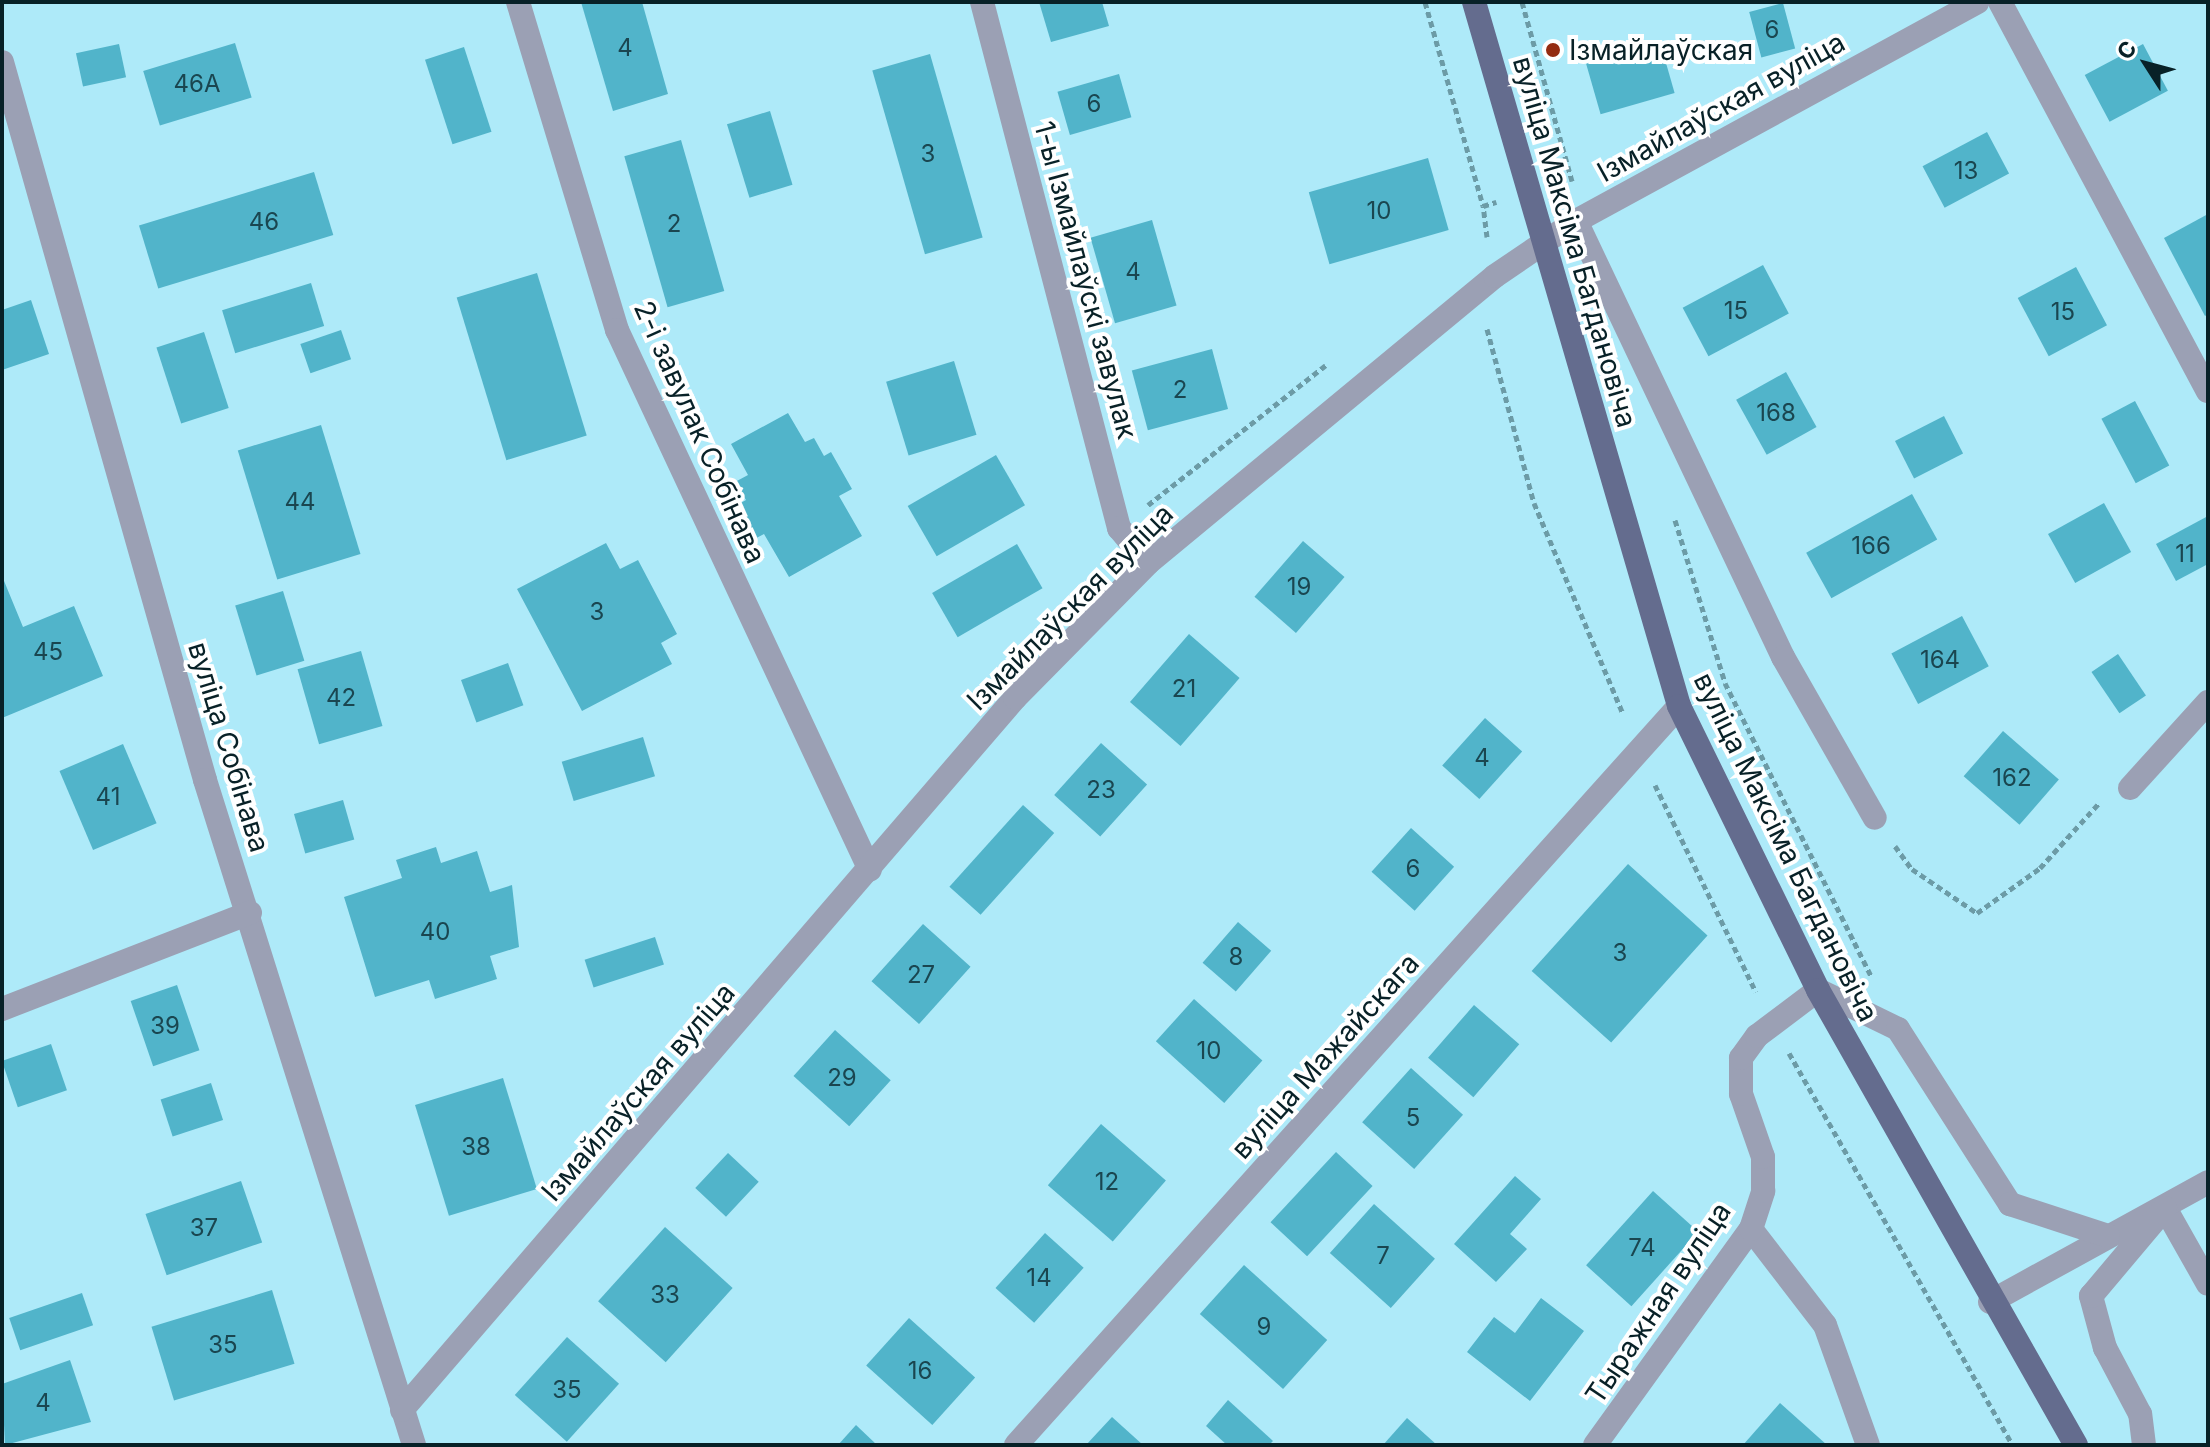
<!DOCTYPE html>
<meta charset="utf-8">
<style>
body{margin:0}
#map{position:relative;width:2210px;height:1447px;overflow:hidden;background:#aeeaf9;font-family:Inter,sans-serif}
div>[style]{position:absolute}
.building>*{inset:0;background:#51b4ca;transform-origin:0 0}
.path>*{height:5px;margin-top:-2.5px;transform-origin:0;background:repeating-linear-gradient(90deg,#6c9ba6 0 6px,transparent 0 10px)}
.minor>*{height:24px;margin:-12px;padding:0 12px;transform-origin:12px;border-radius:12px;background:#9ba0b4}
.major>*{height:24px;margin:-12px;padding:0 12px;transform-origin:12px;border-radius:12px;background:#646c8e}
.dots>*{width:22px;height:22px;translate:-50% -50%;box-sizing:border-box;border:4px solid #fff;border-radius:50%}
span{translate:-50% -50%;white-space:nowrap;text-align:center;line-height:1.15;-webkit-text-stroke:8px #fff;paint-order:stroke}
.number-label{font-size:24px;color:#1a4650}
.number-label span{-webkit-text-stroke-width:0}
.poi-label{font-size:28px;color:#082127}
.left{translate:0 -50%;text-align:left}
.street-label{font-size:28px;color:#082127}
.frame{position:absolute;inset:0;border:4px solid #082127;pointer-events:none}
.north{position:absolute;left:2106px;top:24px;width:80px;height:80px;-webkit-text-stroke:6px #fff;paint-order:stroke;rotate:306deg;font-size:22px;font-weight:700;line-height:32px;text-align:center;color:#082127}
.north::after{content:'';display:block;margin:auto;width:28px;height:36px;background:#082127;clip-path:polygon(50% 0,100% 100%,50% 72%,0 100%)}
</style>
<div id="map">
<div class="building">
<i style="clip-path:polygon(581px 2px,642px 2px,668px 94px,613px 111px)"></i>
<i style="clip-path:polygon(1039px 2px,1102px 2px,1109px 26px,1051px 42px)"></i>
<i style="left:1783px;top:3px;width:47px;height:35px;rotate:75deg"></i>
<i style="left:1660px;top:42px;width:53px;height:77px;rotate:74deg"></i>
<i style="left:235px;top:43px;width:57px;height:96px;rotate:73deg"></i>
<i style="left:119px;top:44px;width:34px;height:44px;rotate:78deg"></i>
<i style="left:2143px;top:44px;width:53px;height:66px;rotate:62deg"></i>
<i style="left:464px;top:47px;width:89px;height:41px;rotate:72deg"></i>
<i style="left:930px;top:54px;width:191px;height:60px;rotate:74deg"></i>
<i style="left:1119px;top:74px;width:45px;height:64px;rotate:74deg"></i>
<i style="left:770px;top:111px;width:77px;height:45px;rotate:73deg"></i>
<i style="left:1987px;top:132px;width:47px;height:73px;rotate:62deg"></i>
<i style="left:681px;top:140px;width:157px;height:59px;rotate:74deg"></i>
<i style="left:1428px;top:158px;width:75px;height:124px;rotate:74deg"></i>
<i style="left:314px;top:172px;width:66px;height:183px;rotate:73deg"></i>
<i style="clip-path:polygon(2208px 214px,2208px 314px,2205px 316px,2164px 238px)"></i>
<i style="left:1152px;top:220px;width:89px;height:64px;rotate:74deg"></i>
<i style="left:1763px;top:265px;width:55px;height:91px;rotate:62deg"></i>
<i style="left:2076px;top:267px;width:66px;height:66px;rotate:62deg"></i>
<i style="left:537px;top:273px;width:170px;height:84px;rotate:73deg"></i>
<i style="left:311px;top:283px;width:45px;height:93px;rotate:73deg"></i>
<i style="clip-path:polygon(31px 300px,49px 354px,2px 370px,2px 310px)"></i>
<i style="left:341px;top:330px;width:31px;height:43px;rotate:71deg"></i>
<i style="left:204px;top:332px;width:80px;height:50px;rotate:72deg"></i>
<i style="left:1212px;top:349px;width:62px;height:83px;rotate:75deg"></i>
<i style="left:954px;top:361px;width:77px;height:71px;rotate:73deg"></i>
<i style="left:1786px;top:372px;width:63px;height:57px;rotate:61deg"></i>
<i style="left:2135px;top:401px;width:73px;height:38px;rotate:62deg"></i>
<i style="clip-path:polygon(788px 413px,805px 442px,814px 438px,824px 456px,831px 452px,852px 489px,839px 496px,862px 536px,789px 577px,764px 534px,747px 543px,728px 510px,746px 500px,735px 482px,748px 475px,731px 444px)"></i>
<i style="left:1944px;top:416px;width:42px;height:55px;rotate:63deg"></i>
<i style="left:321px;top:425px;width:135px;height:87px;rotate:73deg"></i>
<i style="left:996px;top:455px;width:58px;height:102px;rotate:60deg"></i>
<i style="left:1912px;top:494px;width:52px;height:121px;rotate:61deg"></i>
<i style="left:2104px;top:503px;width:56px;height:64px;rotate:61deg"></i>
<i style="clip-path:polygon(2208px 516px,2208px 564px,2176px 581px,2156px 544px)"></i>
<i style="left:1303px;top:541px;width:55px;height:74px;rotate:41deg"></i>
<i style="clip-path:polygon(606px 543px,620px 569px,638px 560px,677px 634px,661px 643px,672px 664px,582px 711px,517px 589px)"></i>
<i style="left:1017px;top:544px;width:51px;height:98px;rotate:60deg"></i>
<i style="clip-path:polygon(2px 576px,23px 627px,74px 606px,103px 676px,2px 718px)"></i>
<i style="left:283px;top:591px;width:73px;height:50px;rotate:73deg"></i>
<i style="left:1962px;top:616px;width:57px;height:80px;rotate:62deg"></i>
<i style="left:1189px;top:634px;width:67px;height:90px;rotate:41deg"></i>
<i style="left:361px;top:651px;width:78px;height:66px;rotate:74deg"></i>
<i style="left:2118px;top:654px;width:50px;height:32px;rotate:56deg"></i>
<i style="left:508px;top:663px;width:45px;height:50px;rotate:70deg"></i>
<i style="left:1485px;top:718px;width:50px;height:64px;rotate:42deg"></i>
<i style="left:2003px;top:731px;width:74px;height:60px;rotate:41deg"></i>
<i style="left:643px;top:737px;width:41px;height:85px;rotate:73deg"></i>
<i style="left:1101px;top:743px;width:62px;height:70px;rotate:42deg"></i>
<i style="left:123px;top:744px;width:86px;height:69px;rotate:67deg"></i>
<i style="left:343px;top:800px;width:41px;height:51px;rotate:74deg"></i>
<i style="left:1023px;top:805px;width:42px;height:110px;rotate:42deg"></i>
<i style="left:1411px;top:828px;width:58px;height:59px;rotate:42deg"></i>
<i style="clip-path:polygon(436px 847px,441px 863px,477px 851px,490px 892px,512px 885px,519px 947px,490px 956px,497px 979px,435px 999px,429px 980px,375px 997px,344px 897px,402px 878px,396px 860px)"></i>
<i style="left:1628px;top:864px;width:107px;height:144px;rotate:42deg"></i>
<i style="left:1238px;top:922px;width:44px;height:54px;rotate:41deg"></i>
<i style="left:923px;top:924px;width:64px;height:77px;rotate:42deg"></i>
<i style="left:655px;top:937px;width:29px;height:74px;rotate:72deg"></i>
<i style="left:177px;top:985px;width:69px;height:49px;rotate:71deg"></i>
<i style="left:1194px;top:999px;width:92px;height:57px;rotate:42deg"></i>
<i style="left:1474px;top:1005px;width:60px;height:70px;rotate:41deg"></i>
<i style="left:835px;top:1030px;width:75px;height:62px;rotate:42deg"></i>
<i style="left:51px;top:1044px;width:49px;height:52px;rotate:71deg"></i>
<i style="left:1411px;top:1068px;width:70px;height:73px;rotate:42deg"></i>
<i style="left:503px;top:1078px;width:116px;height:92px;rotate:73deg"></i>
<i style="left:211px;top:1083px;width:39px;height:53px;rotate:72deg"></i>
<i style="left:1101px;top:1124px;width:86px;height:81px;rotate:41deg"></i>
<i style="left:1336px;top:1152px;width:50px;height:96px;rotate:43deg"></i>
<i style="left:728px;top:1153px;width:42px;height:48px;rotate:43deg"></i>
<i style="clip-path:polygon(1515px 1176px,1541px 1199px,1510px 1234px,1527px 1249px,1496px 1282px,1454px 1244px)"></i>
<i style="left:241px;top:1181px;width:65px;height:101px;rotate:71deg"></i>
<i style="left:1653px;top:1191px;width:61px;height:100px;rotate:42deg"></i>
<i style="left:1374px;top:1204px;width:82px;height:66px;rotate:42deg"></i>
<i style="left:665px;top:1227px;width:91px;height:100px;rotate:42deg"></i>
<i style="left:1045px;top:1233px;width:52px;height:74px;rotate:42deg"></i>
<i style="left:1244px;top:1265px;width:112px;height:66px;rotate:42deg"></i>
<i style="left:272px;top:1290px;width:77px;height:126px;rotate:73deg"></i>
<i style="left:82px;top:1293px;width:34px;height:77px;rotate:71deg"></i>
<i style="clip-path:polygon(1541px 1298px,1584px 1331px,1530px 1401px,1467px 1352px,1494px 1317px,1515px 1333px)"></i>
<i style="left:909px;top:1318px;width:89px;height:64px;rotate:42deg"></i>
<i style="left:567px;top:1337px;width:70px;height:78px;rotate:42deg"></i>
<i style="clip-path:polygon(70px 1360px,91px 1422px,5px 1445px,2px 1384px)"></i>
<i style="clip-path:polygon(1228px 1400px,1273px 1441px,1269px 1445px,1227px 1445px,1206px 1426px)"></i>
<i style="clip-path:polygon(1780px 1403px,1827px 1445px,1743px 1445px)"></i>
<i style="clip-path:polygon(1112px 1417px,1143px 1445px,1086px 1445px)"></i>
<i style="clip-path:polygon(1407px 1418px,1437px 1445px,1383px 1445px)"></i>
<i style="clip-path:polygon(856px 1425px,877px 1445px,838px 1445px)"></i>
</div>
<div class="path">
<i style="left:1425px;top:2px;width:212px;rotate:74.1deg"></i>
<i style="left:1522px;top:2px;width:186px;rotate:74.4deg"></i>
<i style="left:1487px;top:237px;width:31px;rotate:-97deg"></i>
<i style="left:1483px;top:206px;width:14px;rotate:-17deg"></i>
<i style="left:1487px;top:329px;width:180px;rotate:74.9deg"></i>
<i style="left:1534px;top:503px;width:229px;rotate:67.1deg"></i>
<i style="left:1148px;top:505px;width:226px;rotate:-38.2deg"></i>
<i style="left:1675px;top:520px;width:170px;rotate:72.9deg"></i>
<i style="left:1725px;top:683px;width:327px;rotate:63.5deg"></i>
<i style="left:1655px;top:785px;width:230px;rotate:64deg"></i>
<i style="left:1895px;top:846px;width:29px;rotate:54deg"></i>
<i style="left:1912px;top:869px;width:78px;rotate:34.1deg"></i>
<i style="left:1977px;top:913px;width:77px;rotate:-35.5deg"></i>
<i style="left:2040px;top:868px;width:89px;rotate:-47.7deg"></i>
<i style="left:1789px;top:1053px;width:451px;rotate:60.3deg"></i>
</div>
<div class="minor">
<i style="left:518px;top:2px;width:343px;rotate:73.2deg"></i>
<i style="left:617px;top:330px;width:596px;rotate:64.9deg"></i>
<i style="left:982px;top:2px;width:544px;rotate:75.4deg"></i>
<i style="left:1119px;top:528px;width:45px;rotate:50.4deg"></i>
<i style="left:2000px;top:2px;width:441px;rotate:61.9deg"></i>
<i style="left:2px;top:62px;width:746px;rotate:74.21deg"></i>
<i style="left:205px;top:780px;width:697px;rotate:72.55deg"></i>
<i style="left:1576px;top:221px;width:483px;rotate:64.6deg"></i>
<i style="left:1783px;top:657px;width:185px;rotate:60.3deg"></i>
<i style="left:2130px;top:788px;width:116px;rotate:-47.8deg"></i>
<i style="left:2px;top:1009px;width:266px;rotate:-21.2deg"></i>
<i style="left:2165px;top:1208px;width:87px;rotate:60.5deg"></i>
<i style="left:1751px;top:1229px;width:121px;rotate:52.4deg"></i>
<i style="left:1825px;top:1325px;width:127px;rotate:70.3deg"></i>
<i style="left:1990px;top:1302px;width:249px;rotate:-28.8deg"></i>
<i style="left:402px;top:1410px;width:940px;rotate:-49.27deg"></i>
<i style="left:1015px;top:698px;width:190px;rotate:-45.4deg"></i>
<i style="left:1148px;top:563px;width:450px;rotate:-39.6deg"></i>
<i style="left:1495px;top:276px;width:98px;rotate:-34.2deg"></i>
<i style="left:1576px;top:221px;width:457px;rotate:-28.6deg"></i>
<i style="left:1016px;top:1445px;width:993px;rotate:-48.1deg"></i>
<i style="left:1595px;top:1445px;width:266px;rotate:-54.2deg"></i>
<i style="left:1751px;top:1229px;width:40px;rotate:-72deg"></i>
<i style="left:1763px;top:1191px;width:34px;rotate:-90deg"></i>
<i style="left:1763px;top:1157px;width:67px;rotate:-109.2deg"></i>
<i style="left:1741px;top:1094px;width:36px;rotate:-90deg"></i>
<i style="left:1741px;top:1058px;width:27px;rotate:-54deg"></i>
<i style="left:1757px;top:1036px;width:76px;rotate:-37deg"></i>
<i style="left:1818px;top:990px;width:89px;rotate:26deg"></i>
<i style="left:1898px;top:1029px;width:208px;rotate:57.4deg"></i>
<i style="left:2010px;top:1204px;width:103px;rotate:18.1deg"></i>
<i style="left:2144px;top:1445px;width:31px;rotate:-97deg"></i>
<i style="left:2140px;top:1414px;width:75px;rotate:-117.9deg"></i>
<i style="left:2105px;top:1348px;width:54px;rotate:-105.1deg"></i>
<i style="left:2091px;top:1296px;width:115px;rotate:-49.9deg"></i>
</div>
<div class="major">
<i style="left:1474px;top:2px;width:733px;rotate:73.76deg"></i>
<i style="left:1679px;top:706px;width:316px;rotate:63.9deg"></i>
<i style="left:1818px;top:990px;width:523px;rotate:60.45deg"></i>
</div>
<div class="dots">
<i style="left:1553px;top:50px;background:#942c11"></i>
</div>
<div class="number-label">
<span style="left:1772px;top:30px">6</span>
<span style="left:625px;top:48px">4</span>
<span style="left:197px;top:84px">46А</span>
<span style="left:1094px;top:104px">6</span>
<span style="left:928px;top:154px">3</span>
<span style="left:1966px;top:171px">13</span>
<span style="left:1379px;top:211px">10</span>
<span style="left:264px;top:222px">46</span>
<span style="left:674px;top:224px">2</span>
<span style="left:1133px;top:272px">4</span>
<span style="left:1736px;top:311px">15</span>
<span style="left:2063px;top:312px">15</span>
<span style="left:1180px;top:390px">2</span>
<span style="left:1776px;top:413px">168</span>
<span style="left:300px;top:502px">44</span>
<span style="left:1871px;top:546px">166</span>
<span style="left:2185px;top:554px">11</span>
<span style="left:1299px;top:587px">19</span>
<span style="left:597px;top:612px">3</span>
<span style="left:48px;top:652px">45</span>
<span style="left:1940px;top:660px">164</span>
<span style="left:1184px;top:689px">21</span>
<span style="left:341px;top:698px">42</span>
<span style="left:1482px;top:758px">4</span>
<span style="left:2012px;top:778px">162</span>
<span style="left:1101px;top:790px">23</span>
<span style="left:108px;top:797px">41</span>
<span style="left:1413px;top:869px">6</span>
<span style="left:435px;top:932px">40</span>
<span style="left:1620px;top:953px">3</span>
<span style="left:1236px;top:957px">8</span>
<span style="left:921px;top:975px">27</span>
<span style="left:165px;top:1026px">39</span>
<span style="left:1209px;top:1051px">10</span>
<span style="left:842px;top:1078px">29</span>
<span style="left:1413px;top:1118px">5</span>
<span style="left:476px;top:1147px">38</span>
<span style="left:1107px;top:1182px">12</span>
<span style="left:204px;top:1228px">37</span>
<span style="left:1642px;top:1248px">74</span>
<span style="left:1383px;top:1256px">7</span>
<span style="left:1039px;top:1278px">14</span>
<span style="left:665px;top:1295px">33</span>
<span style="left:1264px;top:1327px">9</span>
<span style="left:223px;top:1345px">35</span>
<span style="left:920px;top:1371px">16</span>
<span style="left:567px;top:1390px">35</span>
<span style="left:43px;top:1403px">4</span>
</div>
<div class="poi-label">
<span class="left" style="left:1569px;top:50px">Ізмайлаўская</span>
</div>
<div class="street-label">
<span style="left:1721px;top:107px;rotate:-29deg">Ізмайлаўская вуліца</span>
<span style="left:1575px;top:242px;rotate:74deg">вуліца Максіма Багдановіча</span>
<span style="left:1086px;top:280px;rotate:75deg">1-ы Ізмайлаўскі завулак</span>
<span style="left:700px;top:432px;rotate:66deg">2-і завулак Собінава</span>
<span style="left:1070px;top:607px;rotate:-45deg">Ізмайлаўская вуліца</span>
<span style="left:229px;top:747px;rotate:73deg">вуліца Собінава</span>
<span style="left:1786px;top:847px;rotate:64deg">вуліца Максіма Багдановіча</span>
<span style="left:1325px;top:1056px;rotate:-48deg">вуліца Мажайскага</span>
<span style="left:638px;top:1092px;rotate:-49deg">Ізмайлаўская вуліца</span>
<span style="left:1658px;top:1303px;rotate:-56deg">Тыражная вуліца</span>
</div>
<div class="frame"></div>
<div class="north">С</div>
</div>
